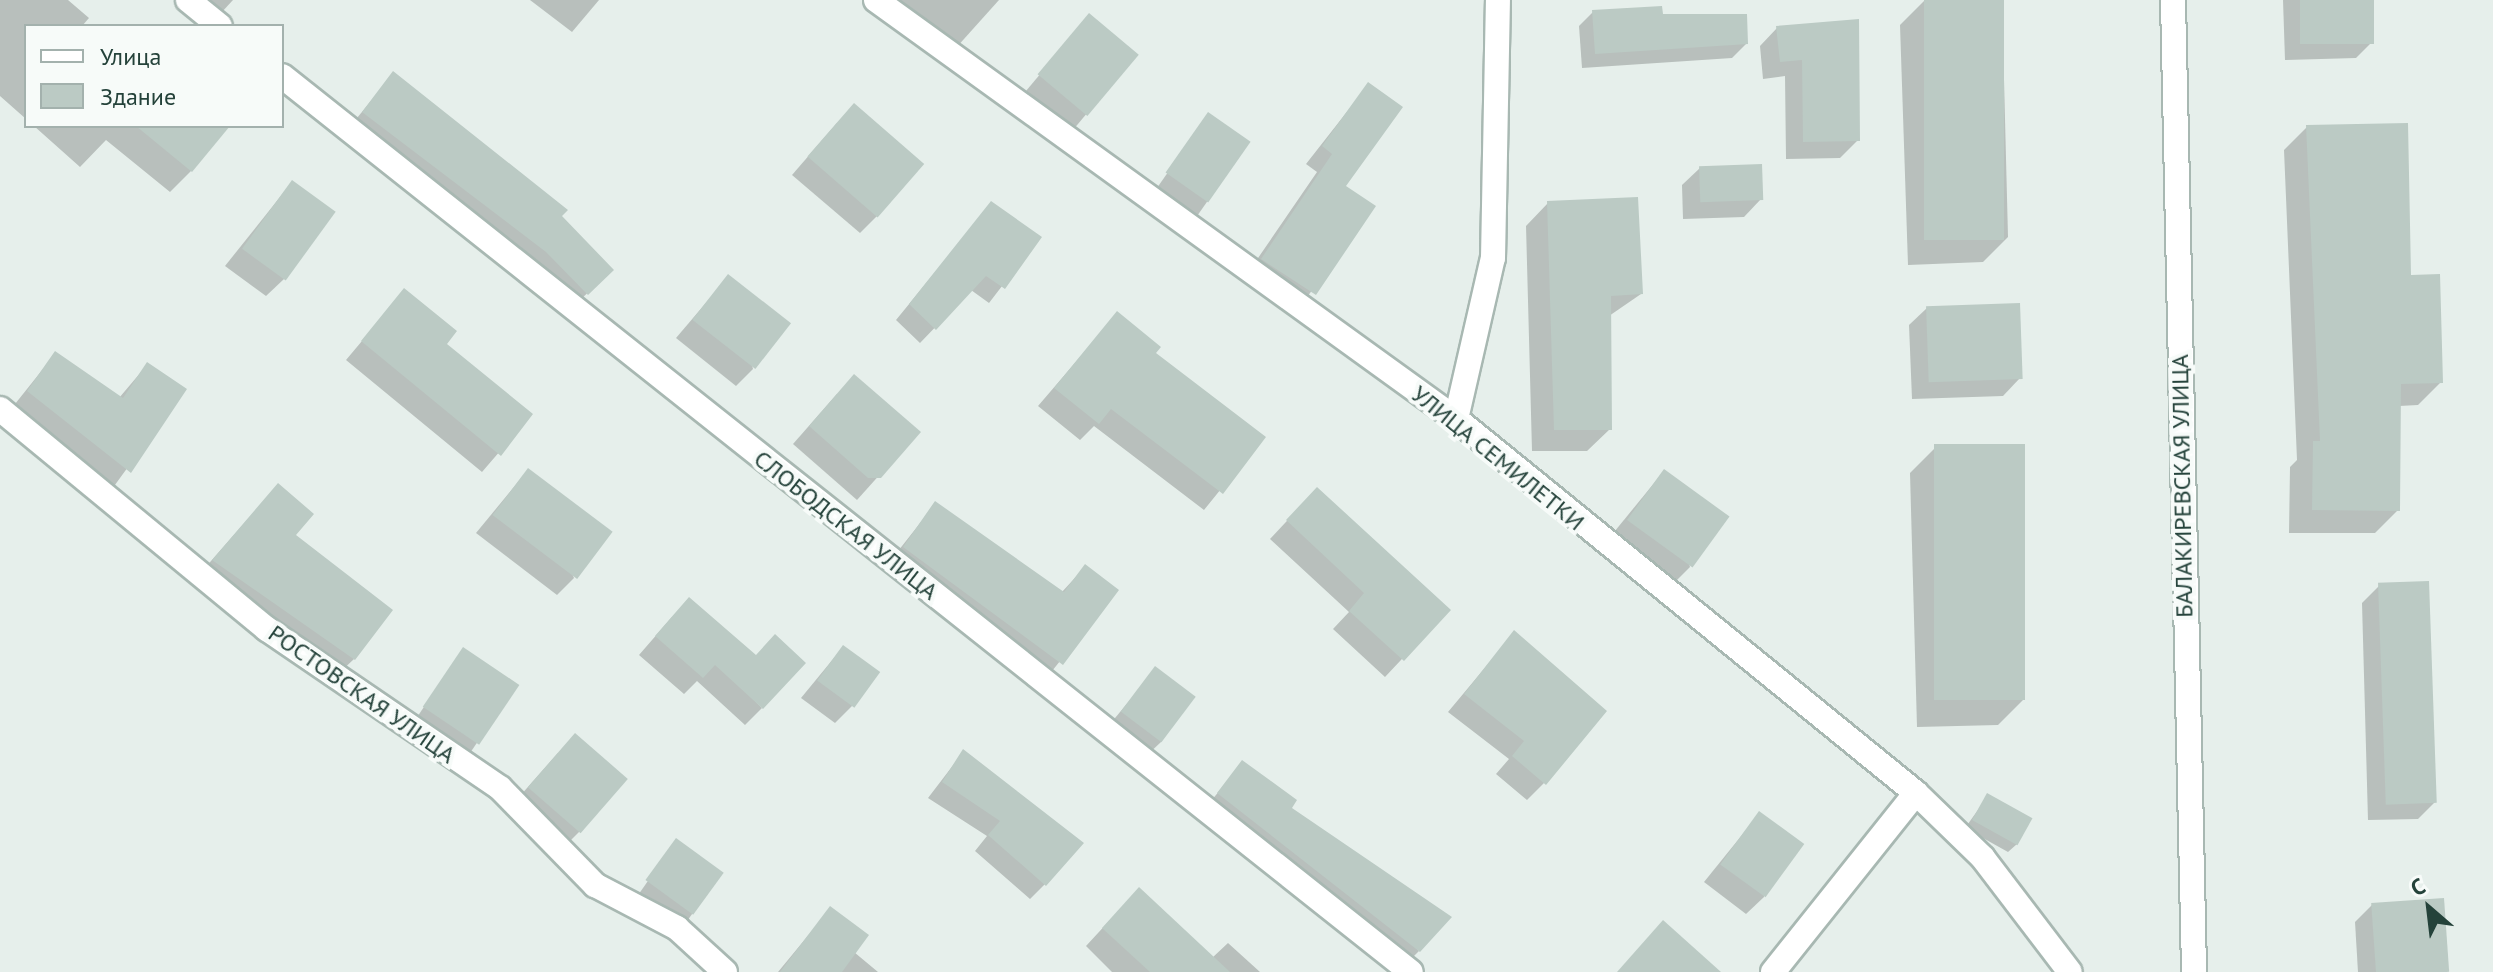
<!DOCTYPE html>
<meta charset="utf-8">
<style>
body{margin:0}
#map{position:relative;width:2493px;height:972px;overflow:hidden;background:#e6efeb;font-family:"PT Sans",sans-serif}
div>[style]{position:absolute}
.shadow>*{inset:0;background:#0003;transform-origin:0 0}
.building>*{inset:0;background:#bbcac4;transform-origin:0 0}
.roads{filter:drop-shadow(2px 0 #a8b8b2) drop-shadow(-2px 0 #a8b8b2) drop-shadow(0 2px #a8b8b2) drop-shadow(0 -2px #a8b8b2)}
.minor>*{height:24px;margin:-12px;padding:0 12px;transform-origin:12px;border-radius:12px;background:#fff}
.tertiary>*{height:24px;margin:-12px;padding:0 12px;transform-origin:12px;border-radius:12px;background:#fff}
span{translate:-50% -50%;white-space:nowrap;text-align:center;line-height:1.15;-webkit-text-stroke:8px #f7fbf9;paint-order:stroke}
.street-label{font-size:24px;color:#24423a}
.legend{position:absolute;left:24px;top:24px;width:260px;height:104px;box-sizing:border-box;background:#f7fbf9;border:2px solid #a3b1ad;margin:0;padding:10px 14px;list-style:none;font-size:24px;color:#24423a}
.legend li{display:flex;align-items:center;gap:16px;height:40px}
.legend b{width:40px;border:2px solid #a3b1ad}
.north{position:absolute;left:2389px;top:868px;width:80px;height:80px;-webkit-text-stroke:6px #f7fbf9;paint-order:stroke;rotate:332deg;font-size:22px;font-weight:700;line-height:32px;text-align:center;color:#24423a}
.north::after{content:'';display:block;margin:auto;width:28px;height:36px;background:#24423a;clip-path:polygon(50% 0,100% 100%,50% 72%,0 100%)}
</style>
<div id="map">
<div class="shadow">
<i style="clip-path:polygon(0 0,68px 0,89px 18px,82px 26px,26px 26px,26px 119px,0 96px)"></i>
<i style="clip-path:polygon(177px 0,233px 0,209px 26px)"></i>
<i style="clip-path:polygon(530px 0,599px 0,572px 32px)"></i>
<i style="clip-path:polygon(898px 0,999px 0,955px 49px)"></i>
<i style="clip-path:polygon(1925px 0,2002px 0,2008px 237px,1983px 262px,1908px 265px,1900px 25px)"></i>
<i style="clip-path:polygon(2283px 0,2372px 0,2374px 40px,2356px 58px,2285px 60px)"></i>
<i style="clip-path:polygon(1593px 12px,1661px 16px,1746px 44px,1732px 58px,1582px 68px,1579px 26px)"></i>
<i style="left:1089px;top:16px;width:61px;height:101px;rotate:40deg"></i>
<i style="clip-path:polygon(1857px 21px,1858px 140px,1840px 158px,1786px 159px,1785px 76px,1763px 79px,1760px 46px,1777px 28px)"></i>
<i style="clip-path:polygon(393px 74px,611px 270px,571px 309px,348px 129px)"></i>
<i style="clip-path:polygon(1368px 85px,1343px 186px,1373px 206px,1297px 311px,1245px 277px,1317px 172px,1306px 164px)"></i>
<i style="left:1208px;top:115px;width:49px;height:96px;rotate:35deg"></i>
<i style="clip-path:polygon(837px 123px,877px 216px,860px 233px,792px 175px)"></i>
<i style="clip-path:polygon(34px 126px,210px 126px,191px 171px,170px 192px,106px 140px,80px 167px)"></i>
<i style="clip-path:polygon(2307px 127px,2409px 277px,2441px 382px,2418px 405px,2399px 406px,2398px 510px,2375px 533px,2289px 533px,2290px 467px,2297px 460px,2284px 150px)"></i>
<i style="clip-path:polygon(1700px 168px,1761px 199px,1744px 217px,1683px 219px,1682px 185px)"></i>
<i style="clip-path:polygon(292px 182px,284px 279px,266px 296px,225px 266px)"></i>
<i style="clip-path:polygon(1548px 203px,1641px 294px,1609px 316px,1610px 429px,1587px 451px,1532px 451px,1526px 226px)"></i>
<i style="clip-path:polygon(991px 204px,1039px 238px,989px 303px,971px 290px,920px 343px,896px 320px)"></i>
<i style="clip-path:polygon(728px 277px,753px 369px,736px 386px,676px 338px)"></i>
<i style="clip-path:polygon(404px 291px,444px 345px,531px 415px,482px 472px,346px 360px)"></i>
<i style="clip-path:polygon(1927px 308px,2020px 378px,2003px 396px,1912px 399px,1909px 325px)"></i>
<i style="clip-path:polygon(1117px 314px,1153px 354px,1263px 437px,1204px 510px,1094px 426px,1080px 440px,1038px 406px)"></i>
<i style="clip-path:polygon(55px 354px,119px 398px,147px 365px,184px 390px,112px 489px,11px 409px)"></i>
<i style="clip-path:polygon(837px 394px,918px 432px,857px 500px,793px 444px)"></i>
<i style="clip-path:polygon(1935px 448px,2023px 700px,1998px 725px,1917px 727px,1910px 473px)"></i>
<i style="clip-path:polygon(528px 470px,574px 578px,557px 595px,476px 533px)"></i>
<i style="clip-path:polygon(1664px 471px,1690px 567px,1673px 584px,1610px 537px)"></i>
<i style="clip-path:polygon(278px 485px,293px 535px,354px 659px,336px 676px,196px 578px)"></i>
<i style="clip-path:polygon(936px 503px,1061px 593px,1085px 567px,1117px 590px,1044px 681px,887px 565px)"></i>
<i style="clip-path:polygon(1300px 507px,1448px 610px,1385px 677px,1333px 629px,1349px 612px,1270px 539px)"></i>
<i style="clip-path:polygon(2379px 586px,2435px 802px,2418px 819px,2368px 820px,2362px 603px)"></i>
<i style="clip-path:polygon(672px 617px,762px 708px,745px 725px,697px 681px,684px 694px,639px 655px)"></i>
<i style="clip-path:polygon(1514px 633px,1544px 783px,1527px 800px,1496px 774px,1509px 759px,1448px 712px)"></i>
<i style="clip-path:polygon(843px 647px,852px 706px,835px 723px,801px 698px)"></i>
<i style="left:463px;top:649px;width:64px;height:94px;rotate:34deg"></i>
<i style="clip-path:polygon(1156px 669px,1161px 742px,1143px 759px,1105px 730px)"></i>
<i style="clip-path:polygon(964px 751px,1045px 884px,1030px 899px,975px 851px,987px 836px,928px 798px)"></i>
<i style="clip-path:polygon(558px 753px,580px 831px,563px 848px,512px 805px)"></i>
<i style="clip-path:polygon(1243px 762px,1419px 951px,1402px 968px,1202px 812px)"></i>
<i style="clip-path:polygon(1988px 796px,2017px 844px,2008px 852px,1965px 828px)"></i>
<i style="clip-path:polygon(1759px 814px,1764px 897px,1746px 914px,1704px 882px)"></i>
<i style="left:676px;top:841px;width:55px;height:74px;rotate:35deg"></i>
<i style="clip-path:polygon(2372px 905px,2447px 972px,2358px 972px,2355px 922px)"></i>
<i style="clip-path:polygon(1122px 907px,1212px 958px,1228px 943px,1260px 972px,1112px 972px,1086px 946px)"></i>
<i style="clip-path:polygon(830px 909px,854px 952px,878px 972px,778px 972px)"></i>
</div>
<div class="building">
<i style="left:1924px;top:0;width:80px;height:240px"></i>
<i style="left:2300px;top:0;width:74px;height:44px"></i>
<i style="clip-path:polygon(1662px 6px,1663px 14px,1747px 14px,1748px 44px,1595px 54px,1592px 10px)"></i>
<i style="left:1089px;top:13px;width:65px;height:80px;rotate:40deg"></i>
<i style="clip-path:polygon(1859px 19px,1860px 141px,1803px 142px,1802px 60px,1780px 62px,1776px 26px)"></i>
<i style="clip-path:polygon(393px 71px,568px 210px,562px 216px,614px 270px,588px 295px,546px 252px,362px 112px)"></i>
<i style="clip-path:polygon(1368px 82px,1403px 107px,1346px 186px,1376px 206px,1316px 295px,1261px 259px,1332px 154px,1322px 146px)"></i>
<i style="left:854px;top:103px;width:93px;height:71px;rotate:41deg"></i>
<i style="left:1208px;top:112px;width:52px;height:74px;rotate:35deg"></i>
<i style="clip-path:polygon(2408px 123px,2411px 275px,2440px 274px,2443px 383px,2401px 384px,2400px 511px,2312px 510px,2313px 441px,2320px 441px,2306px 125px)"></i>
<i style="clip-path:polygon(136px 126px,230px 126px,192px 172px)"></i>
<i style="left:1762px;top:164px;width:36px;height:63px;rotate:88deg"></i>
<i style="left:292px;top:180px;width:54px;height:85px;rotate:36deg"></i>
<i style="clip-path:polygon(1638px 197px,1643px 294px,1611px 296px,1612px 430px,1554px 430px,1547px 201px)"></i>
<i style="clip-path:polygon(991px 201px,1042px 237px,1005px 289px,986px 276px,936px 330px,909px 304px)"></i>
<i style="left:728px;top:274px;width:80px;height:58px;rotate:38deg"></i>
<i style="clip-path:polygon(404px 288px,457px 331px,447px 344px,533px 414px,501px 456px,361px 341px)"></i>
<i style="left:2020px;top:303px;width:76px;height:94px;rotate:88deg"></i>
<i style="clip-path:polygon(1117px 311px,1161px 347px,1156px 353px,1266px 437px,1223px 494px,1111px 409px,1099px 424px,1054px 388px)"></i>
<i style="clip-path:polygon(55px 351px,123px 398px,147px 362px,187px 389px,131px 473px,27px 391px)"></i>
<i style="clip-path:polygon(854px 374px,921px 432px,881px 478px,868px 478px,809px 426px)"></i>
<i style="left:2025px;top:444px;width:256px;height:91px;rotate:90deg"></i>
<i style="left:528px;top:468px;width:106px;height:59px;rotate:37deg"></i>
<i style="left:1664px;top:469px;width:81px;height:63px;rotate:36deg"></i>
<i style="clip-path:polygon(278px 483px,314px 514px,296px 535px,393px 610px,355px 660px,212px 560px)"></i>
<i style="clip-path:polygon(1317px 487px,1451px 610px,1404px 661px,1349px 611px,1364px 593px,1286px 520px)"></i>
<i style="clip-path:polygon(935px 501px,1064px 592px,1085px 564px,1119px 590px,1063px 665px,903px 547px)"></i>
<i style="left:2429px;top:581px;width:222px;height:51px;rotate:88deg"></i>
<i style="clip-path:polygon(689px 597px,756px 655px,775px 634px,806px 663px,763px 709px,715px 665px,703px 678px,655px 636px)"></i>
<i style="clip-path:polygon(1514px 630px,1607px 711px,1546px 785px,1512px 756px,1524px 741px,1464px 694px)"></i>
<i style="left:843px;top:645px;width:46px;height:44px;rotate:36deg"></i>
<i style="left:463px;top:647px;width:68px;height:72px;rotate:34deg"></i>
<i style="left:1155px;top:666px;width:51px;height:57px;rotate:37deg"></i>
<i style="left:575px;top:733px;width:70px;height:72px;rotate:41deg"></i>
<i style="clip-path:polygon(963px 749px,1084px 843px,1046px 886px,988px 835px,1000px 821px,942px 782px)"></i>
<i style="clip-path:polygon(1242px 760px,1297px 800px,1292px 808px,1452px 917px,1420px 952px,1217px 793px)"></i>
<i style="left:1987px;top:793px;width:52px;height:31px;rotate:29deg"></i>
<i style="left:1759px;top:811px;width:56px;height:66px;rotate:36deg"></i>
<i style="left:676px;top:838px;width:59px;height:52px;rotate:36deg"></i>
<i style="clip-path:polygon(1139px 887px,1230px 972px,1150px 972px,1102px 928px)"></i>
<i style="left:2444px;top:898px;width:74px;height:73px;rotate:86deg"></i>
<i style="clip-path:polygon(830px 906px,869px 935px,842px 972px,780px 972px)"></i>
<i style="clip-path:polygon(1663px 920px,1721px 972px,1617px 972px)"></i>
</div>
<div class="roads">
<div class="minor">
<i style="left:188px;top:0;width:41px;rotate:39.1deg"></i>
<i style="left:876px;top:0;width:716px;rotate:35.84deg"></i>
<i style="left:1456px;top:419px;width:593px;rotate:39.11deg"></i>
<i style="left:1916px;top:793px;width:93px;rotate:44.1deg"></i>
<i style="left:1983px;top:858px;width:143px;rotate:52.7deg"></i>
<i style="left:282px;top:76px;width:1441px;rotate:38.44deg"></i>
<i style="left:0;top:409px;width:346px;rotate:39.5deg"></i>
<i style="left:267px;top:629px;width:282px;rotate:34.3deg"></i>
<i style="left:500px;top:788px;width:136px;rotate:45.6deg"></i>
<i style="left:595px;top:885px;width:93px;rotate:27.7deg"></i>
<i style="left:677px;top:928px;width:65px;rotate:42.5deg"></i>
<i style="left:1456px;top:419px;width:165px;rotate:-77.1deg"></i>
<i style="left:1493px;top:258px;width:258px;rotate:-88.9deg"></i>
<i style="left:1773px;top:972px;width:229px;rotate:-51.4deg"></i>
</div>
<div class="tertiary">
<i style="left:2173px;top:0;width:972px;rotate:88.76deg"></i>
</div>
</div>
<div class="street-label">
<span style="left:1498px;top:458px;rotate:39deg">УЛИЦА СЕМИЛЕТКИ</span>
<span style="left:2182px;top:486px;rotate:-91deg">БАЛАКИРЕВСКАЯ УЛИЦА</span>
<span style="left:846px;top:525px;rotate:38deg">СЛОБОДСКАЯ УЛИЦА</span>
<span style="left:362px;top:694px;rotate:35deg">РОСТОВСКАЯ УЛИЦА</span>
</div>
<ul class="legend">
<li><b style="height:10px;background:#fff"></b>Улица</li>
<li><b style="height:22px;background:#bbcac4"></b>Здание</li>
</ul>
<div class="north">С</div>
</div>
